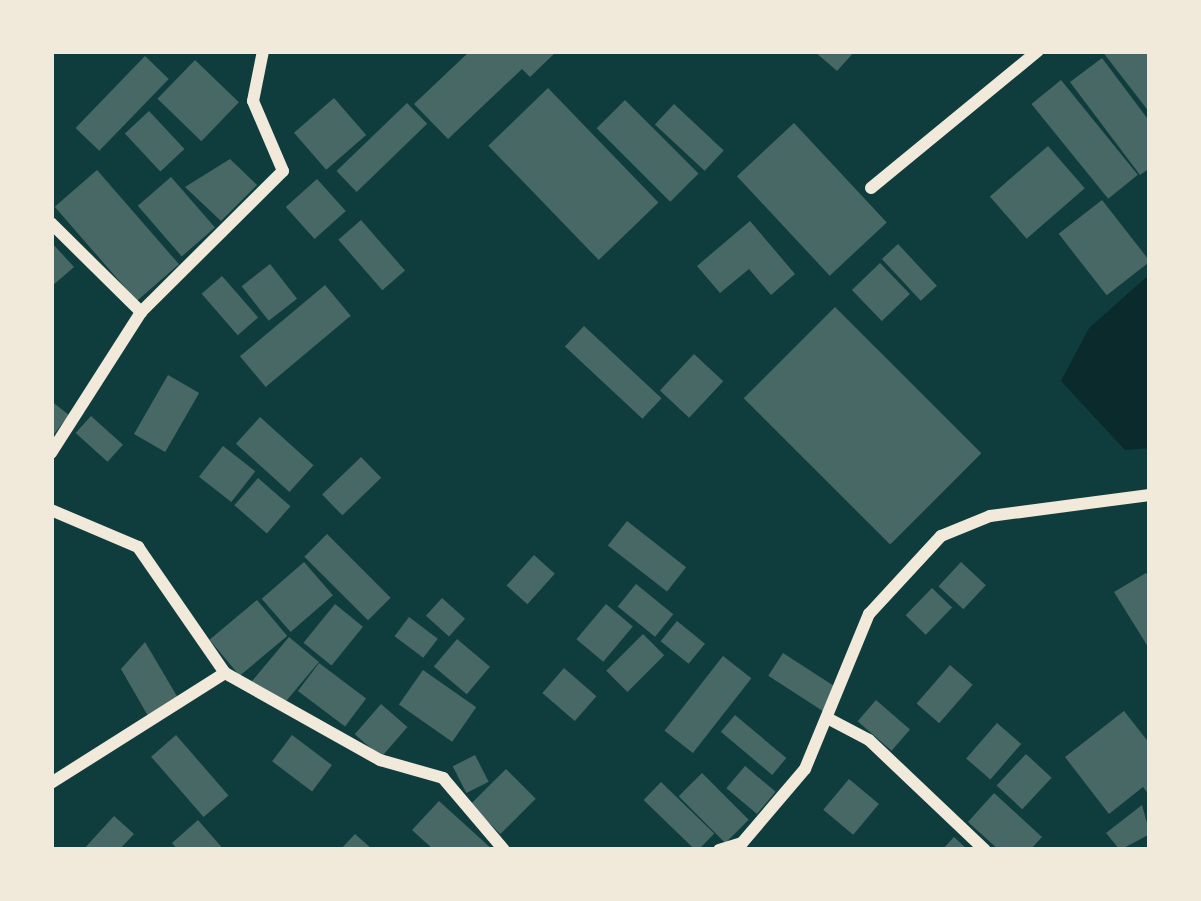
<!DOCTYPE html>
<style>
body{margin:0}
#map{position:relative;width:1201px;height:901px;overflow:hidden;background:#0f3d3e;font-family:Bitter,serif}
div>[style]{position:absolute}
.water>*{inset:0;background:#0a2a2b}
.building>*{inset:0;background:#486865;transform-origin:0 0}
.minor>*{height:12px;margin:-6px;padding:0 6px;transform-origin:6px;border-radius:6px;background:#f1e9da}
span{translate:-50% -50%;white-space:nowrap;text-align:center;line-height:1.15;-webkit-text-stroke:12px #f1e9da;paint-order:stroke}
.frame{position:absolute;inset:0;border:54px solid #f1e9da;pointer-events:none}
</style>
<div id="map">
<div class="water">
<i style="clip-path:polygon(1150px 274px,1150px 448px,1125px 450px,1061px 381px,1089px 328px)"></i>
</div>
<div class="building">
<i style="clip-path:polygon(470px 51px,557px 51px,530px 77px,522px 69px,448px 139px,414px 104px)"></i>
<i style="clip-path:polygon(814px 51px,855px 51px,837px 71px)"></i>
<i style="clip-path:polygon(1102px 51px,1150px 51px,1150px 113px)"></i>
<i style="left:145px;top:56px;width:33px;height:100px;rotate:44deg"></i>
<i style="clip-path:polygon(1102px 58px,1150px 122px,1150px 168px,1140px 175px,1070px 82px)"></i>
<i style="left:195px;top:60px;width:61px;height:54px;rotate:44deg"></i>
<i style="left:1061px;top:80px;width:122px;height:38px;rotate:51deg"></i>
<i style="left:548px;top:88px;width:159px;height:83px;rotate:46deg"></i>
<i style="left:334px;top:98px;width:49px;height:53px;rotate:49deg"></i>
<i style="left:625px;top:100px;width:104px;height:40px;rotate:45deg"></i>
<i style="left:407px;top:103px;width:29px;height:98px;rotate:46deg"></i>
<i style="left:674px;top:104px;width:68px;height:28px;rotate:43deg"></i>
<i style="left:149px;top:111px;width:52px;height:33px;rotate:47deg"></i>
<i style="left:794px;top:123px;width:136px;height:78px;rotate:47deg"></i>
<i style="left:1048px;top:146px;width:56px;height:77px;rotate:49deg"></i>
<i style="clip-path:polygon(230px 159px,257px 185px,221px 221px,185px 187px)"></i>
<i style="left:97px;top:170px;width:125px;height:56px;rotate:49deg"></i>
<i style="left:171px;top:177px;width:67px;height:44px;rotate:49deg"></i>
<i style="left:317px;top:179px;width:43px;height:42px;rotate:48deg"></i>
<i style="left:1102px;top:200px;width:78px;height:55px;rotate:52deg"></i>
<i style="left:361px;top:220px;width:67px;height:30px;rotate:49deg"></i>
<i style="clip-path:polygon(750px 221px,795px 274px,771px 295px,749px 269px,720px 293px,697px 266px)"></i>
<i style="clip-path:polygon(51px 242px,74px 267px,51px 287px)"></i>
<i style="left:898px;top:244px;width:57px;height:22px;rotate:47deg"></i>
<i style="left:880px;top:263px;width:43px;height:39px;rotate:46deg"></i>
<i style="left:270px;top:264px;width:44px;height:36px;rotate:52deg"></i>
<i style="left:222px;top:276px;width:55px;height:27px;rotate:49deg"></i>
<i style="left:325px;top:285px;width:40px;height:111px;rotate:50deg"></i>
<i style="left:835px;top:307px;width:207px;height:129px;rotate:45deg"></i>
<i style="left:584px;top:326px;width:106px;height:28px;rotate:43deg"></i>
<i style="left:694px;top:354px;width:40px;height:50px;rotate:43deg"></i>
<i style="left:168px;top:375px;width:36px;height:68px;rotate:30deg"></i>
<i style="clip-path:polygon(51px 401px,69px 415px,51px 438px)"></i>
<i style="left:91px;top:416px;width:43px;height:23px;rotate:42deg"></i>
<i style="left:260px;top:417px;width:72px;height:36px;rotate:42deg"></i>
<i style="left:223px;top:446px;width:41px;height:39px;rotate:38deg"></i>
<i style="left:361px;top:457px;width:29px;height:54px;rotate:46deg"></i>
<i style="left:258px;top:478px;width:43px;height:36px;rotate:41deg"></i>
<i style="left:627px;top:521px;width:75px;height:31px;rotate:38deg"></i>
<i style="left:327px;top:534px;width:90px;height:32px;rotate:45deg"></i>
<i style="left:534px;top:555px;width:28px;height:41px;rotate:42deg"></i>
<i style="left:304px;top:562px;width:44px;height:56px;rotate:49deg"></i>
<i style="left:961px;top:562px;width:34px;height:33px;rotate:43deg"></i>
<i style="clip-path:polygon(1146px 573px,1150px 580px,1150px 650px,1114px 592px)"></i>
<i style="left:636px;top:584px;width:48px;height:29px;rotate:39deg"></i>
<i style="left:932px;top:588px;width:28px;height:38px;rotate:44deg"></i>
<i style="left:442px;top:598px;width:31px;height:24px;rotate:42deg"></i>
<i style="left:257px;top:600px;width:47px;height:62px;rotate:50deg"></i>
<i style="left:335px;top:604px;width:36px;height:50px;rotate:39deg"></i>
<i style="left:606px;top:604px;width:35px;height:46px;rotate:40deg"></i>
<i style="left:409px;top:617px;width:36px;height:24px;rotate:37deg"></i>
<i style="left:677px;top:621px;width:36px;height:26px;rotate:39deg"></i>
<i style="left:643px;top:634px;width:30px;height:52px;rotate:45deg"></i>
<i style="left:289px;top:637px;width:39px;height:58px;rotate:40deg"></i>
<i style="left:457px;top:639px;width:43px;height:36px;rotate:40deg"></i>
<i style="clip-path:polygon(145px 642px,178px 698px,148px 716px,121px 669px)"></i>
<i style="left:783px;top:653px;width:70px;height:27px;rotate:33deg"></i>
<i style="left:723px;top:656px;width:36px;height:95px;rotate:38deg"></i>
<i style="left:319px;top:663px;width:59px;height:35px;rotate:37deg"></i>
<i style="left:950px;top:665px;width:30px;height:51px;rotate:41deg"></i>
<i style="left:564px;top:668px;width:43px;height:33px;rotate:41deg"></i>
<i style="left:423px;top:670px;width:65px;height:42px;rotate:35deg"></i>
<i style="left:876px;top:700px;width:45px;height:28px;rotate:41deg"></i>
<i style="left:381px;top:704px;width:35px;height:40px;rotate:41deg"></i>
<i style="clip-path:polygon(1124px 711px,1150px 744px,1150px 796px,1143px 787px,1109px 814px,1065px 757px)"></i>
<i style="left:735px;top:715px;width:67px;height:22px;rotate:40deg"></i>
<i style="left:997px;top:723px;width:32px;height:47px;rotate:41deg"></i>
<i style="left:176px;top:735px;width:80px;height:33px;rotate:49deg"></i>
<i style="left:292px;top:735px;width:50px;height:33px;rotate:37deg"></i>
<i style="left:1026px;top:754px;width:35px;height:43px;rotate:43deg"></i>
<i style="left:475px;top:755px;width:30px;height:25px;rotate:63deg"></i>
<i style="left:745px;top:766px;width:40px;height:29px;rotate:40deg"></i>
<i style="left:506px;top:769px;width:42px;height:50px;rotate:45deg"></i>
<i style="left:702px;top:773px;width:66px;height:33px;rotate:45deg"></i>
<i style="left:849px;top:779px;width:39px;height:40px;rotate:40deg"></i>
<i style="left:661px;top:782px;width:74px;height:25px;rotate:44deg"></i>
<i style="clip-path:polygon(994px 793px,1042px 837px,1030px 850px,999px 850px,968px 822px)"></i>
<i style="clip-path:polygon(439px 801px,493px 850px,434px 850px,412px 830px)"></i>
<i style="clip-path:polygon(1142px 805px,1150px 834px,1120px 850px,1106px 833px)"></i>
<i style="clip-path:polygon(114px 816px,134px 834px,119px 850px,83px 850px)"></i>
<i style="clip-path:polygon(198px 820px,224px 850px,178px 850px,172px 843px)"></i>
<i style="clip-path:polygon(355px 834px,373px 850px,340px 850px)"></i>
<i style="clip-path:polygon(954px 837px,968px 850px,942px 850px)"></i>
</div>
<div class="minor">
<i style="left:871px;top:188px;width:216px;rotate:-39.4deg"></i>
<i style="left:51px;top:223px;width:127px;rotate:44.7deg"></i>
<i style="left:51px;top:453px;width:167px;rotate:-57.4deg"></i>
<i style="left:141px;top:312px;width:200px;rotate:-44.8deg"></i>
<i style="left:283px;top:171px;width:76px;rotate:-113.2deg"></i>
<i style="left:253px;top:101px;width:51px;rotate:-78.7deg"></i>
<i style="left:51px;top:510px;width:95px;rotate:23deg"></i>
<i style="left:138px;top:547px;width:153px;rotate:55.4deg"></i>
<i style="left:831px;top:720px;width:43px;rotate:27.8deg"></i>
<i style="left:869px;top:740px;width:160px;rotate:43.5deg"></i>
<i style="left:51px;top:783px;width:206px;rotate:-32.3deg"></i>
<i style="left:225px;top:673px;width:178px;rotate:29.3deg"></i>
<i style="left:380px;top:760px;width:66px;rotate:15.9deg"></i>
<i style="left:443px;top:778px;width:94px;rotate:49.7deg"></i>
<i style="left:719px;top:850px;width:24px;rotate:-17deg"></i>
<i style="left:742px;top:843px;width:97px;rotate:-49.6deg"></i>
<i style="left:805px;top:769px;width:168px;rotate:-67.6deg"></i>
<i style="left:869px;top:614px;width:106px;rotate:-47.3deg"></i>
<i style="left:941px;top:536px;width:53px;rotate:-22.2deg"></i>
<i style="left:990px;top:516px;width:161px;rotate:-7.5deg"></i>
</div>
<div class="frame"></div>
</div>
